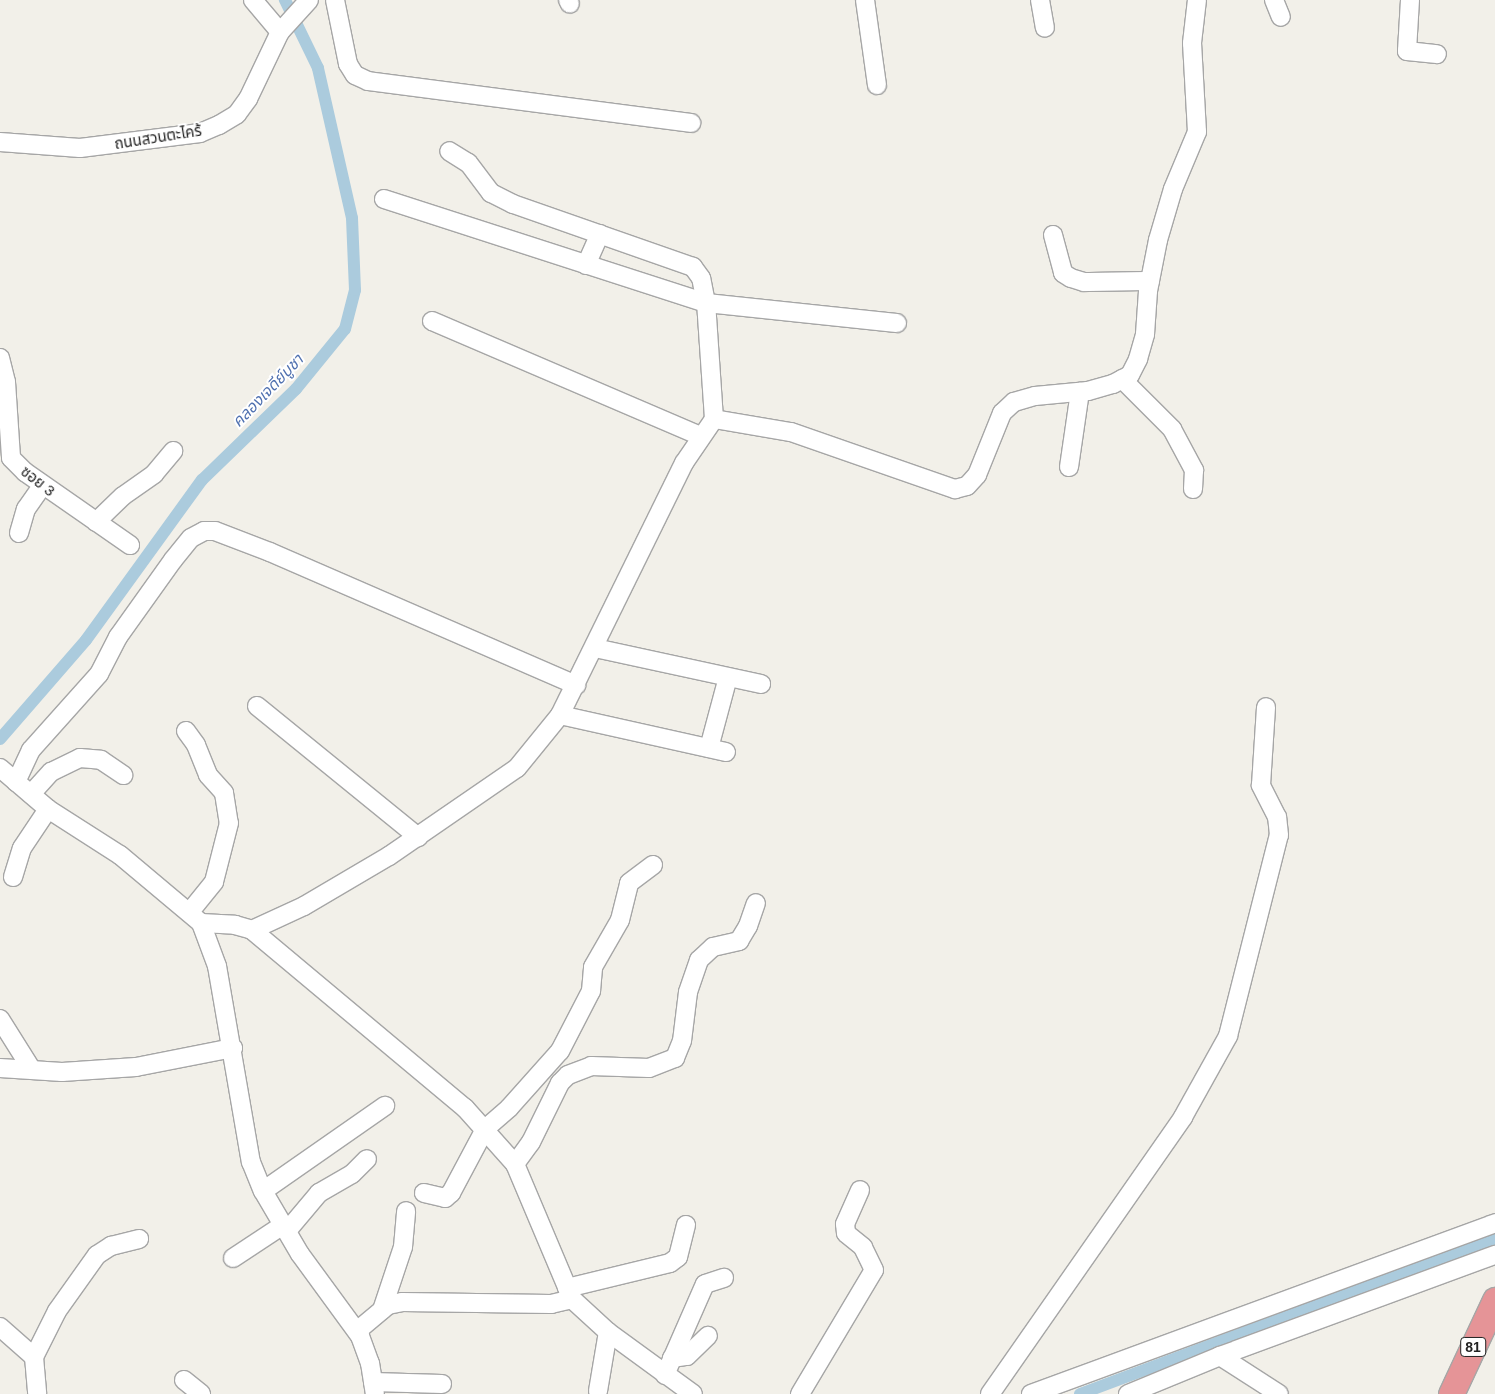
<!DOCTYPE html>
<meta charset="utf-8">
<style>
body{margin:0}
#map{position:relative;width:1495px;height:1394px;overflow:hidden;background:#f2f0e9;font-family:Arial,"Noto Sans Thai",sans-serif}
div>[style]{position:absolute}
.canal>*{height:12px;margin:-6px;padding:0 6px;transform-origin:6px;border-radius:6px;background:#abcbdd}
.roads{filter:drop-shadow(1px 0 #a6a6a6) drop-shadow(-1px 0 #a6a6a6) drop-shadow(0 1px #a6a6a6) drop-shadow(0 -1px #a6a6a6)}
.minor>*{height:18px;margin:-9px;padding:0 9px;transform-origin:9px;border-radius:9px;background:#fff}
.highway>*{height:25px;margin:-12.5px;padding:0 12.5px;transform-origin:12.5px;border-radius:12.5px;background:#e59497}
span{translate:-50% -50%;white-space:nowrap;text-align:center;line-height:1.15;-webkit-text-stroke:4px #fff;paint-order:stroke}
.shield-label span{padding:1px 4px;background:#fff;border:1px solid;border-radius:4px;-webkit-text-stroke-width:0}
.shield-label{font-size:14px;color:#222;font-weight:700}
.street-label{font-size:15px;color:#222}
.water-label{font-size:16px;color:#5071b0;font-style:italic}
</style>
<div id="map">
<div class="canal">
<i style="left:0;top:739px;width:131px;rotate:-49deg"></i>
<i style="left:86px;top:640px;width:198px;rotate:-54.1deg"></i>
<i style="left:202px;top:480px;width:131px;rotate:-44.1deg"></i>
<i style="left:296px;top:389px;width:77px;rotate:-50.8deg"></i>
<i style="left:345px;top:329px;width:40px;rotate:-75.6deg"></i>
<i style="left:355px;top:290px;width:72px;rotate:-92.4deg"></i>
<i style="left:352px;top:218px;width:154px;rotate:-102.8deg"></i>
<i style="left:318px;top:68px;width:76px;rotate:-115.9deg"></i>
<i style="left:1080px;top:1394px;width:443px;rotate:-20.5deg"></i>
</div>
<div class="roads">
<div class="minor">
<i style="left:253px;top:0;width:42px;rotate:49.8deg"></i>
<i style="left:335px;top:0;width:65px;rotate:78.5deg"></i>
<i style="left:348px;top:64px;width:13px;rotate:58deg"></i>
<i style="left:355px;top:75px;width:14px;rotate:25deg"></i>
<i style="left:368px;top:81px;width:326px;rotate:7.4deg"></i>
<i style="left:568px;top:0;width:4px;rotate:63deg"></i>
<i style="left:865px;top:0;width:86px;rotate:82deg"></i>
<i style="left:1040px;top:0;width:28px;rotate:80deg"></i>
<i style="left:1274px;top:0;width:18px;rotate:68deg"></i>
<i style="left:1410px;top:0;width:51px;rotate:93.4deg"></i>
<i style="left:1407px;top:51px;width:30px;rotate:6deg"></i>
<i style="left:0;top:142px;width:80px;rotate:4.3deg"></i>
<i style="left:80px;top:148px;width:121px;rotate:-7.1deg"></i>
<i style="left:200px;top:133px;width:21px;rotate:-23deg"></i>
<i style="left:219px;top:125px;width:21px;rotate:-31deg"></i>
<i style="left:237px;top:114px;width:19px;rotate:-54deg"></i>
<i style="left:248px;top:99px;width:74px;rotate:-64.5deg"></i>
<i style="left:280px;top:32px;width:43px;rotate:-47.8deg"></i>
<i style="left:384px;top:199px;width:338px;rotate:17.9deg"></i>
<i style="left:706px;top:303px;width:192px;rotate:6deg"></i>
<i style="left:1053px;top:235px;width:39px;rotate:75deg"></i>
<i style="left:1063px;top:273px;width:9px;rotate:32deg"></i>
<i style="left:1071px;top:278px;width:14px;rotate:17deg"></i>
<i style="left:1084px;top:282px;width:66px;rotate:-0.9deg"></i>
<i style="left:586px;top:265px;width:34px;rotate:-66deg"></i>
<i style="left:432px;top:321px;width:292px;rotate:23.2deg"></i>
<i style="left:0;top:358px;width:25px;rotate:76deg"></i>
<i style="left:6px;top:382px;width:76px;rotate:86.2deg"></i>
<i style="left:11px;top:458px;width:20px;rotate:45deg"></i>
<i style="left:25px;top:472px;width:128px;rotate:34.8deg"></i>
<i style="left:1122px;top:379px;width:71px;rotate:45deg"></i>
<i style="left:1172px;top:429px;width:47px;rotate:61.8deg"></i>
<i style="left:1194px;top:470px;width:19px;rotate:93deg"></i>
<i style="left:714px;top:419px;width:78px;rotate:9.6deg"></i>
<i style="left:791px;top:432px;width:174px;rotate:19.2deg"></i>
<i style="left:955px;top:489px;width:12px;rotate:-14deg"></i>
<i style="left:967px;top:486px;width:15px;rotate:-48deg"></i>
<i style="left:977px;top:475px;width:67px;rotate:-68deg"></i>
<i style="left:1002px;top:413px;width:16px;rotate:-43deg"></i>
<i style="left:1014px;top:402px;width:22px;rotate:-16deg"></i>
<i style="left:1035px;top:396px;width:53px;rotate:-5.4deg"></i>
<i style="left:1088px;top:391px;width:26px;rotate:-16deg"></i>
<i style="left:1113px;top:384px;width:19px;rotate:-28deg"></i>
<i style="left:1130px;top:375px;width:18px;rotate:-63deg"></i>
<i style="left:1138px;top:359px;width:26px;rotate:-74deg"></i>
<i style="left:1145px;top:334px;width:43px;rotate:-86deg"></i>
<i style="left:1148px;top:291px;width:52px;rotate:-78.9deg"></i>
<i style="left:1158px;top:240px;width:53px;rotate:-73.6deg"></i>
<i style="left:1173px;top:189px;width:62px;rotate:-67.2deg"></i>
<i style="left:1197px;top:132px;width:89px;rotate:-93.2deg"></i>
<i style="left:1192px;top:43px;width:43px;rotate:-83.4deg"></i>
<i style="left:1069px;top:467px;width:76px;rotate:-81.7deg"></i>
<i style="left:96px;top:522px;width:37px;rotate:-44deg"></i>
<i style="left:123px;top:496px;width:38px;rotate:-35deg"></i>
<i style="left:154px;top:474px;width:30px;rotate:-50deg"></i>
<i style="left:19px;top:533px;width:25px;rotate:-74deg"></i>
<i style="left:26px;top:509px;width:29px;rotate:-55deg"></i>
<i style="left:595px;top:648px;width:170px;rotate:12.2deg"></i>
<i style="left:257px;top:706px;width:208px;rotate:39.1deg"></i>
<i style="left:560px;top:715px;width:170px;rotate:12.6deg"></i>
<i style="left:186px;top:731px;width:17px;rotate:54deg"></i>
<i style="left:196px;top:745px;width:32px;rotate:68deg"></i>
<i style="left:208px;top:775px;width:24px;rotate:48deg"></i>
<i style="left:224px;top:793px;width:30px;rotate:81deg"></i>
<i style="left:229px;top:823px;width:61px;rotate:104.3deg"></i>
<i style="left:214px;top:882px;width:38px;rotate:129deg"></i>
<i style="left:709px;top:748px;width:73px;rotate:-75deg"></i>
<i style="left:0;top:768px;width:63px;rotate:40.5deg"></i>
<i style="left:48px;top:809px;width:85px;rotate:32.6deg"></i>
<i style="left:120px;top:855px;width:106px;rotate:40deg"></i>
<i style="left:201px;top:923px;width:46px;rotate:69.6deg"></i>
<i style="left:217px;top:966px;width:199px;rotate:80.2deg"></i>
<i style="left:251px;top:1162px;width:31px;rotate:68deg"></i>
<i style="left:263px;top:1191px;width:73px;rotate:59.6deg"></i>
<i style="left:300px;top:1254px;width:102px;rotate:53.8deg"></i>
<i style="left:360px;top:1336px;width:29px;rotate:70deg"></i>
<i style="left:370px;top:1363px;width:31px;rotate:81deg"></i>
<i style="left:16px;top:782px;width:35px;rotate:-65deg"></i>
<i style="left:31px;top:750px;width:102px;rotate:-48.2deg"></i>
<i style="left:99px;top:674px;width:42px;rotate:-62.8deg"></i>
<i style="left:118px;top:637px;width:95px;rotate:-54.5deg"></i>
<i style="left:173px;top:560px;width:28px;rotate:-51deg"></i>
<i style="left:191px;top:538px;width:15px;rotate:-28deg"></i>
<i style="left:204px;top:531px;width:11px"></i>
<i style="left:215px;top:531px;width:59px;rotate:20.9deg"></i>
<i style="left:270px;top:552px;width:334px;rotate:23.5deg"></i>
<i style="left:31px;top:794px;width:30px;rotate:-48deg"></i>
<i style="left:51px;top:772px;width:32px;rotate:-26deg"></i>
<i style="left:80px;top:758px;width:21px;rotate:5deg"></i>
<i style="left:101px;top:760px;width:27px;rotate:34deg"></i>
<i style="left:13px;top:877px;width:30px;rotate:-73deg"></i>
<i style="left:22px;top:848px;width:47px;rotate:-56.3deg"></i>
<i style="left:201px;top:923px;width:34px;rotate:3deg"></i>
<i style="left:235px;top:925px;width:18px;rotate:16deg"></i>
<i style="left:252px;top:930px;width:278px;rotate:39.9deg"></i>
<i style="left:465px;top:1108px;width:75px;rotate:48.2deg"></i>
<i style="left:515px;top:1164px;width:147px;rotate:67.1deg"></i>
<i style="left:572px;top:1299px;width:49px;rotate:42.5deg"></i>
<i style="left:608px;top:1332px;width:105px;rotate:36.1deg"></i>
<i style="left:252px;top:930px;width:57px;rotate:-24.8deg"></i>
<i style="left:304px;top:906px;width:99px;rotate:-30.5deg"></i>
<i style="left:389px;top:856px;width:155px;rotate:-34.5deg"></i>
<i style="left:517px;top:768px;width:68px;rotate:-50.9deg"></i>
<i style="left:560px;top:715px;width:281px;rotate:-63.8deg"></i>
<i style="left:684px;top:463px;width:53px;rotate:-55.7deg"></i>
<i style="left:714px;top:419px;width:116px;rotate:-93.9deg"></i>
<i style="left:706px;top:303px;width:25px;rotate:-101deg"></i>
<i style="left:701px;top:278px;width:14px;rotate:-126deg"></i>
<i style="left:693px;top:267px;width:191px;rotate:-160.7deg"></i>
<i style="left:513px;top:204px;width:25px;rotate:-153deg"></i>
<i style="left:491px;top:193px;width:38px;rotate:-127deg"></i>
<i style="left:468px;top:163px;width:22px;rotate:-148deg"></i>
<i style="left:0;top:1019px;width:60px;rotate:57.9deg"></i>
<i style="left:0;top:1068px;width:62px;rotate:3.7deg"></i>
<i style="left:62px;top:1072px;width:74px;rotate:-3.9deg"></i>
<i style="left:136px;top:1067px;width:99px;rotate:-11.1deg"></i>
<i style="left:515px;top:1164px;width:27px;rotate:-54deg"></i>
<i style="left:531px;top:1142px;width:66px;rotate:-63.8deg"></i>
<i style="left:560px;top:1083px;width:11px;rotate:-45deg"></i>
<i style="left:568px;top:1075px;width:25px;rotate:-21deg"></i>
<i style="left:591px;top:1066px;width:58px;rotate:2deg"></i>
<i style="left:649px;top:1068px;width:28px;rotate:-21deg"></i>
<i style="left:675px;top:1058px;width:18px;rotate:-68deg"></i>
<i style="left:682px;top:1041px;width:49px;rotate:-83deg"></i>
<i style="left:688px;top:992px;width:34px;rotate:-71deg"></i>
<i style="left:699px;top:960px;width:19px;rotate:-43deg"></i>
<i style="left:713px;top:947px;width:27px;rotate:-13deg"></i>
<i style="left:739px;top:941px;width:17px;rotate:-59deg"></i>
<i style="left:748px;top:926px;width:24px;rotate:-71deg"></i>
<i style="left:263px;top:1191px;width:149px;rotate:-34.9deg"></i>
<i style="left:424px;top:1193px;width:22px;rotate:13deg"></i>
<i style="left:445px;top:1198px;width:8px;rotate:-40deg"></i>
<i style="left:451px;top:1193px;width:72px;rotate:-62deg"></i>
<i style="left:485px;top:1129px;width:32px;rotate:-41deg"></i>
<i style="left:509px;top:1108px;width:76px;rotate:-48.2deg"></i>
<i style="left:560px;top:1051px;width:68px;rotate:-62.7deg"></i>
<i style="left:591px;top:991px;width:24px;rotate:-85deg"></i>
<i style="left:593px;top:967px;width:54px;rotate:-60.1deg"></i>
<i style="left:620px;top:920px;width:38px;rotate:-76deg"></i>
<i style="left:629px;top:883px;width:30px;rotate:-37deg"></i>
<i style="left:287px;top:1231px;width:50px;rotate:-49.9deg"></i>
<i style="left:319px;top:1193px;width:38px;rotate:-30deg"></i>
<i style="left:352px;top:1174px;width:21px;rotate:-45deg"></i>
<i style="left:233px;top:1258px;width:60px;rotate:-33.4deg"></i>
<i style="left:567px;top:1288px;width:106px;rotate:-13.6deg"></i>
<i style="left:670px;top:1263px;width:10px;rotate:-37deg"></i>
<i style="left:678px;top:1257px;width:33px;rotate:-76deg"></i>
<i style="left:382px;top:1310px;width:66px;rotate:-71.6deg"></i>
<i style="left:403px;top:1247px;width:36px;rotate:-85deg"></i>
<i style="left:0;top:1327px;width:45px;rotate:41.4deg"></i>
<i style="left:34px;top:1357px;width:37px;rotate:85deg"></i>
<i style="left:357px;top:1331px;width:40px;rotate:-40deg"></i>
<i style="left:388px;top:1305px;width:14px;rotate:-12deg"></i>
<i style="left:402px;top:1302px;width:149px;rotate:0.8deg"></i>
<i style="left:551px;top:1304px;width:22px;rotate:-13deg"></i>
<i style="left:1220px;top:1356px;width:70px;rotate:32.8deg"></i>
<i style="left:34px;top:1357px;width:51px;rotate:-63.4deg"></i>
<i style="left:57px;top:1311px;width:69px;rotate:-54.5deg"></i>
<i style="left:97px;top:1255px;width:17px;rotate:-33deg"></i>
<i style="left:111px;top:1246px;width:29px;rotate:-14deg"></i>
<i style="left:672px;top:1358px;width:15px;rotate:-8deg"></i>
<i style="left:687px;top:1356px;width:29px;rotate:-44deg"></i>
<i style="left:665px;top:1375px;width:99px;rotate:-66.3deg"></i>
<i style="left:705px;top:1284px;width:20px;rotate:-18deg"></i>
<i style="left:184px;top:1380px;width:22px;rotate:39deg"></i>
<i style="left:373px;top:1382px;width:69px;rotate:1.7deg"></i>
<i style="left:598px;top:1391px;width:60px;rotate:-80.4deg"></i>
<i style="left:800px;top:1394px;width:144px;rotate:-59.2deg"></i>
<i style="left:874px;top:1270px;width:25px;rotate:-116deg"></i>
<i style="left:863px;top:1247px;width:22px;rotate:-141deg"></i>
<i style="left:846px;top:1233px;width:9px;rotate:-96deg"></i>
<i style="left:845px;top:1224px;width:37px;rotate:-66deg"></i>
<i style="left:990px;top:1394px;width:338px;rotate:-55.1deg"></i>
<i style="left:1183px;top:1117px;width:93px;rotate:-60.9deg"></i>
<i style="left:1228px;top:1036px;width:207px;rotate:-75.8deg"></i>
<i style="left:1279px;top:835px;width:18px;rotate:-96deg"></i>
<i style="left:1277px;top:817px;width:36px;rotate:-117deg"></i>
<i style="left:1261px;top:785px;width:78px;rotate:-86.3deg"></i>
<i style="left:1031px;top:1394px;width:495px;rotate:-20.2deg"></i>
<i style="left:1128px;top:1394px;width:100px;rotate:-22.4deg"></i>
<i style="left:1220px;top:1356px;width:293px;rotate:-20.2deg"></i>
</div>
<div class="highway">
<i style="left:1451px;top:1394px;width:104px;rotate:-64.9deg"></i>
</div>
</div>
<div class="shield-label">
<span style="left:1473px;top:1347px">81</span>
</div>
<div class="street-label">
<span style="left:158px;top:137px;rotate:-9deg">ถนนสวนตะไคร้</span>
<span style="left:38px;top:481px;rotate:38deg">ซอย 3</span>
</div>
<div class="water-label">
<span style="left:268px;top:391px;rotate:-46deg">คลองเจดีย์บูชา</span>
</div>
</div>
